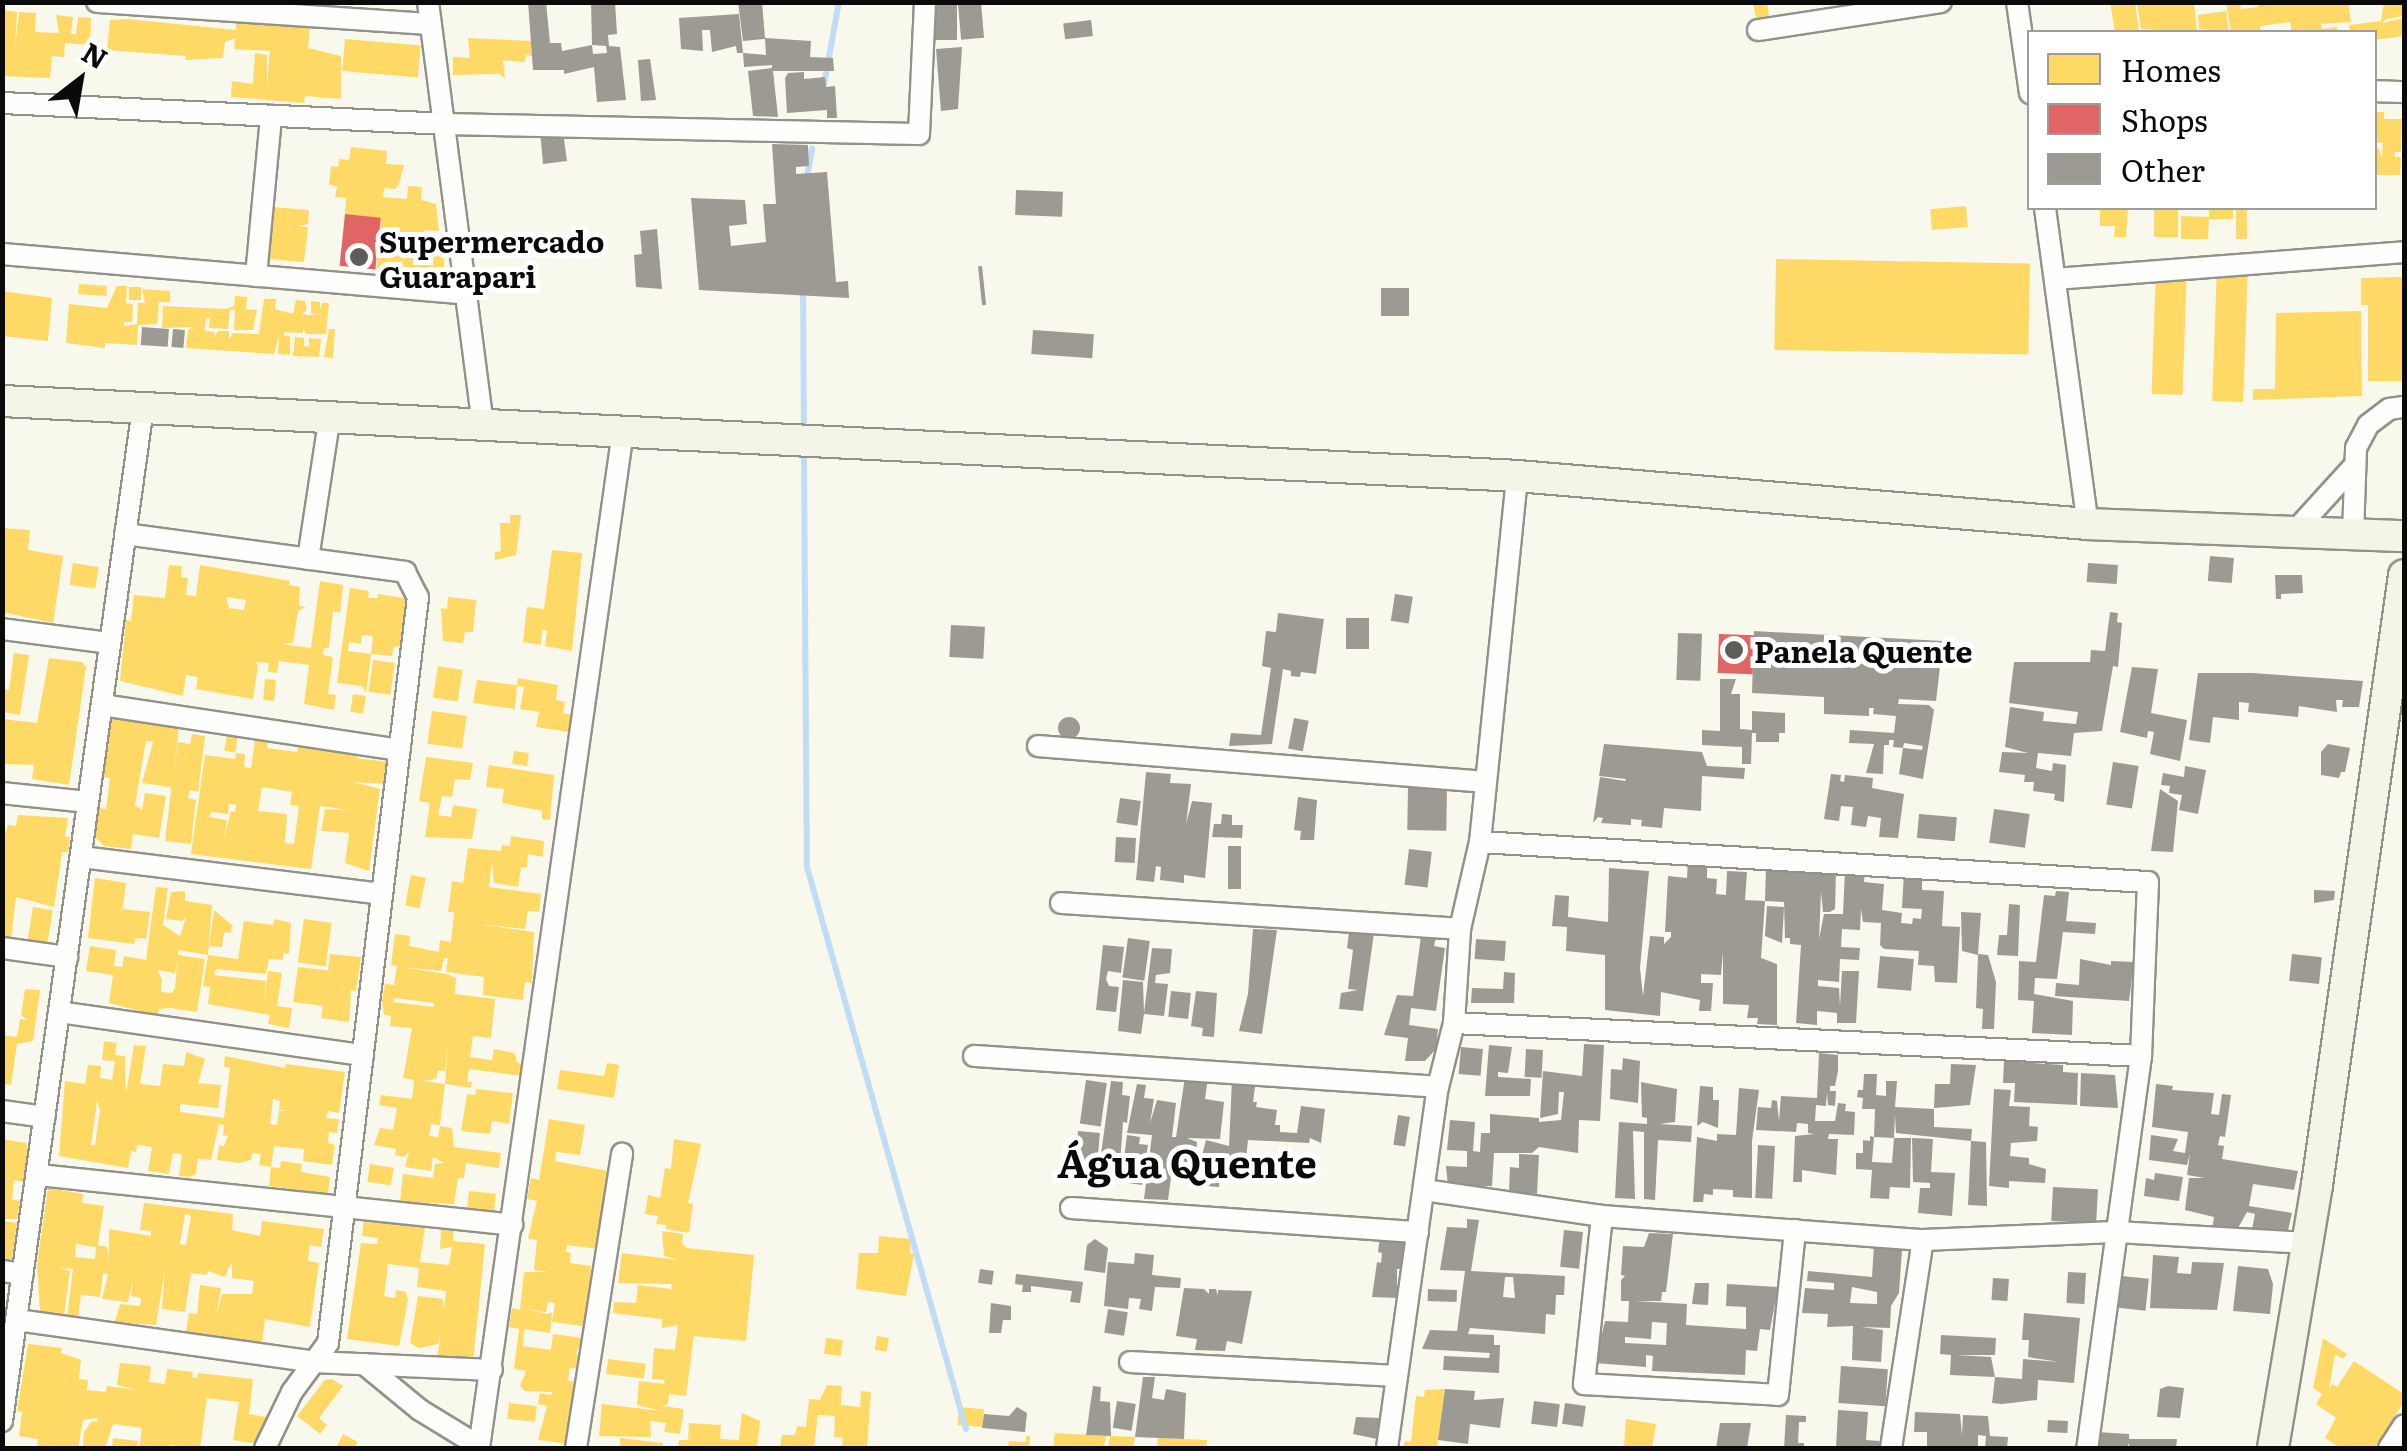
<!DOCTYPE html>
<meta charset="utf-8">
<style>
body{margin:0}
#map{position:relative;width:2407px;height:1451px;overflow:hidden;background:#f9f8ed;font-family:Literata,serif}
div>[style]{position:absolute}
.homes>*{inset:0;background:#ffd966;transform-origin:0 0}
.shops>*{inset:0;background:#e06666;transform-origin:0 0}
.stream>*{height:6px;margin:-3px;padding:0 3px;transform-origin:3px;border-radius:3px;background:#c1ddf5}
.building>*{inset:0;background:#9c9a93;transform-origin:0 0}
.round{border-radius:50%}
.roads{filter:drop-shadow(2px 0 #92918c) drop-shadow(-2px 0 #92918c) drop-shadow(0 2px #92918c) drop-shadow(0 -2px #92918c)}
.street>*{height:20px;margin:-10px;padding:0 10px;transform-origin:10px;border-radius:10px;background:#fefefc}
.secondary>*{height:30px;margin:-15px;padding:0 15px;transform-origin:15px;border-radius:15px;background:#f4f4e7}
.dots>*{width:28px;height:28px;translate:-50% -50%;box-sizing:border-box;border:5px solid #fff;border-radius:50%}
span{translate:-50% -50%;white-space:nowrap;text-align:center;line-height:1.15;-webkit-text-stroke:10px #fff;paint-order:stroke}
.poi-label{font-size:30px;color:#0a0a0a;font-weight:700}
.left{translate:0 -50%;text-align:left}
.district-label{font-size:40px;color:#0a0a0a;font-weight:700}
.frame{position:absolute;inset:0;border:5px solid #0a0a0a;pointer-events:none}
.legend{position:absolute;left:2027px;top:30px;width:350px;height:180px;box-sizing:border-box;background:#fff;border:2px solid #9d9d9d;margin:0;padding:12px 18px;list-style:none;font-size:30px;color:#0a0a0a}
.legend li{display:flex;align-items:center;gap:20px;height:50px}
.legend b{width:50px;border:2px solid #9d9d9d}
.north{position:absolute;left:30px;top:30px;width:100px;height:100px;-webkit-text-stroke:8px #fff;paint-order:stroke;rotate:31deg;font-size:28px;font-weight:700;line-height:40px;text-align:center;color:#0a0a0a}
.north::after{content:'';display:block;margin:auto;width:35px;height:45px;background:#0a0a0a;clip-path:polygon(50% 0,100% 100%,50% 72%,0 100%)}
</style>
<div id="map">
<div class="homes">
<i style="clip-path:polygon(1753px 2px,1767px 2px,1769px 16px,1756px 18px)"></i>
<i style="clip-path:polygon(2110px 2px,2135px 2px,2139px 32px,2115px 32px)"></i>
<i style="clip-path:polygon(2137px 2px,2194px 2px,2197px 32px,2141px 29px)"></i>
<i style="clip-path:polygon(2226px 2px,2240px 2px,2241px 9px,2258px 7px,2257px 2px,2348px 2px,2351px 22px,2321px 24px,2322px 29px,2337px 27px,2338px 32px,2292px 32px,2290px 22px,2260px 26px,2261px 32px,2231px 32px)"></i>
<i style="clip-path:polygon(2384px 2px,2404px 2px,2404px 16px,2386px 19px,2382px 23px,2404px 18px,2404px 36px,2374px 40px,2374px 32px,2350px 32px,2349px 25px,2381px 21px)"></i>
<i style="clip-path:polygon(2px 10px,17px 12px,15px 47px,19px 12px,36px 13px,35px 32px,59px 33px,56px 15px,73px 17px,71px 34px,76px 34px,78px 17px,91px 18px,90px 45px,65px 43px,64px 57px,52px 56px,50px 78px,2px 76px)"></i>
<i style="clip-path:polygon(2226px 11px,2229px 32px,2199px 29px,2198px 15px)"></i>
<i style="clip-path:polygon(127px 19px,236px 30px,236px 21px,310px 27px,308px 48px,341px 56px,341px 99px,305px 96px,304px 103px,231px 97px,232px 81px,253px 84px,255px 53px,267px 55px,267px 85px,270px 51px,234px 49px,235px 38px,225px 42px,223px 58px,185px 60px,186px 56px,107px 50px,110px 20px)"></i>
<i style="clip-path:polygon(468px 38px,531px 41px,532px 56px,526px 55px,525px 62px,503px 60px,505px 78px,499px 74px,453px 75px,453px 57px,470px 58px)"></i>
<i style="left:345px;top:39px;width:76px;height:32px;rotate:5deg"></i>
<i style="clip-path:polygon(2375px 112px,2384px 112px,2384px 119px,2402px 119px,2401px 152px,2395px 152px,2395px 157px,2401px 157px,2400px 175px,2374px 175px,2374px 158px,2378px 147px,2382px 157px,2383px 143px,2374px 142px)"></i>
<i style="clip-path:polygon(351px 147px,387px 151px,386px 164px,404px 165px,399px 184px,395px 189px,384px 188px,383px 197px,407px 199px,408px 186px,422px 187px,421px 200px,436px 204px,439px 231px,424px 230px,423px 237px,440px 238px,439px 250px,445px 250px,444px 268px,438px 267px,437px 277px,376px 277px,379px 245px,414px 249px,415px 241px,380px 236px,381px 218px,345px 214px,346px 198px,335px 197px,337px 186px,329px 185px,331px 166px,338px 167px,339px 159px,349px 160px)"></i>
<i style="left:1966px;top:206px;width:21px;height:36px;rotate:85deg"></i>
<i style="clip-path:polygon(273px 207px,309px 210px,308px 224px,298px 226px,308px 227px,304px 262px,268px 259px)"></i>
<i style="clip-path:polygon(2100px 208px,2128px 208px,2126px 237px,2114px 237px,2115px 226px,2100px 226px)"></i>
<i style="left:2154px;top:208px;width:24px;height:29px"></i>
<i style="clip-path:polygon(2209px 208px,2233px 208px,2233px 219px,2209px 219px,2208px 239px,2181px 239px,2181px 216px,2209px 217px)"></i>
<i style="left:2236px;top:208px;width:11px;height:31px"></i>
<i style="left:1776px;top:259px;width:254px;height:91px;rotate:1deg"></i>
<i style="left:2217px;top:264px;width:31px;height:137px;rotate:2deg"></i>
<i style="left:2156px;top:267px;width:31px;height:127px;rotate:2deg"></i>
<i style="clip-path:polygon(2396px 277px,2404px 277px,2403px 381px,2368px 381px,2368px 305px,2361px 305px,2361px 278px)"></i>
<i style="left:79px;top:284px;width:28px;height:10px;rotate:4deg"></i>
<i style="clip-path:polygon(117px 286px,127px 286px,126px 303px,133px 304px,132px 322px,124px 322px,124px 326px,137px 324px,138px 303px,145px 303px,142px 289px,170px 291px,170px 302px,159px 302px,157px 324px,138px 325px,137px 345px,105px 343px,105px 348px,66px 343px,69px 304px,107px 308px)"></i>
<i style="left:129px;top:287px;width:12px;height:13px"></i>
<i style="clip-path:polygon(2px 291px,52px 298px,48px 341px,2px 336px)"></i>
<i style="clip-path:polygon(235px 296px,247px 297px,246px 309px,257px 310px,253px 330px,234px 330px,235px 310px,230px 309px,228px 329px,209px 328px,210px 318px,206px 318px,205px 331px,215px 332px,214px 338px,218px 331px,229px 331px,229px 339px,233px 333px,259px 334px,264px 299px,276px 299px,275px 309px,293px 314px,296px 300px,305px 301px,307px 310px,302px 314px,308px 315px,321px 315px,311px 314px,311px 301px,320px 302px,320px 309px,322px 303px,329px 303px,326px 334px,306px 334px,303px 328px,303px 333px,284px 332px,284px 336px,290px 336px,290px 355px,278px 354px,279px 335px,274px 354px,186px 348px,188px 330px,193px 327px,162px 328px,163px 306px,226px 309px,234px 306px)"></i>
<i style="clip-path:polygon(2361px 311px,2362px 396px,2253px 400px,2253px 389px,2275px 389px,2276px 313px)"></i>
<i style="clip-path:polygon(329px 329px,335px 329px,333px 358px,324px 357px)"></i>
<i style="clip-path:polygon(295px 337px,304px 338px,304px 346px,309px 347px,309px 338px,321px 339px,319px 357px,293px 356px)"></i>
<i style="clip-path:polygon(510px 515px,521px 515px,516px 555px,495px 560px,495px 552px,501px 551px,500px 523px,510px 523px)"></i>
<i style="clip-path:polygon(2px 528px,30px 530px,28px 550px,63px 556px,53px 623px,2px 612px)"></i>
<i style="clip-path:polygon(552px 550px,582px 553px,572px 651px,545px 646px,547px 631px,542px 630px,541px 645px,523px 642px,527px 607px,544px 609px)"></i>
<i style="left:73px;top:563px;width:26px;height:22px;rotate:9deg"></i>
<i style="clip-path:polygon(evenodd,169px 565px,182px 566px,181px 577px,188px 578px,186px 595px,196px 596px,200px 565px,290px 581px,289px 585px,300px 587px,299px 606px,306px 607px,298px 611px,293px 643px,281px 644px,311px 648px,320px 581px,343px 585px,340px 613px,333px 611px,329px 648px,324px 648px,323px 655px,333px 657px,328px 694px,336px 695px,334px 710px,304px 704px,309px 665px,279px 661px,277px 673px,268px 672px,269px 663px,254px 662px,258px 665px,253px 699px,196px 689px,198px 677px,186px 675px,183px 696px,120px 681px,126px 620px,131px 621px,134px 595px,165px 598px,169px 565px,226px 597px,246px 600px,244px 610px,229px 608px,226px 597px)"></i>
<i style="clip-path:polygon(350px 588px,369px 591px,368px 598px,378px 598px,378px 594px,409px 599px,402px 647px,394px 646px,392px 656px,371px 654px,373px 636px,362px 635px,361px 644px,349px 642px,348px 651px,371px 654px,366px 693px,362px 686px,337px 683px)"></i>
<i style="clip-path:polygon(448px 597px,476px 600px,473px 632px,465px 632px,463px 643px,443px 641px,441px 608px,447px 609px)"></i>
<i style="clip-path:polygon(14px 653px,29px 655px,20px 715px,2px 712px,2px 689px,9px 690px)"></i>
<i style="clip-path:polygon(49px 658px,82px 662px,86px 667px,69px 785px,32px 779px,34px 765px,2px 764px,2px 719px,37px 723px)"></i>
<i style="left:373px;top:660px;width:22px;height:32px;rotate:8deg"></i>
<i style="left:438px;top:666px;width:25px;height:32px;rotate:9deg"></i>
<i style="clip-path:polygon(518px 678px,558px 685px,556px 700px,565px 702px,563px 713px,572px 715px,569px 732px,536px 727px,539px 712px,520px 709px,524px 687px,517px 686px,515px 709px,473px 703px,477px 680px,517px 685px)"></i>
<i style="left:265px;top:679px;width:11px;height:21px;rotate:5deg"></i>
<i style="left:353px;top:694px;width:13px;height:18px;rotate:9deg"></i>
<i style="left:432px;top:711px;width:35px;height:33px;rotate:8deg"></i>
<i style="clip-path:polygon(111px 717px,179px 726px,174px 773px,178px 742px,190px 744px,192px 734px,205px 736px,198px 792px,190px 790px,188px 798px,196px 800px,191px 844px,165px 841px,171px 791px,170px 787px,142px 783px,153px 742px,146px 741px,135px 805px,142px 810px,145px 793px,166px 796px,159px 838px,133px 834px,131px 849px,104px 846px,95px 837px,99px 808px,106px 809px,110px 778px,103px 777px)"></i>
<i style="left:227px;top:735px;width:11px;height:16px;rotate:10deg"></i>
<i style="clip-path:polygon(evenodd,255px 739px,268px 741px,267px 748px,297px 752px,298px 743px,358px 751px,357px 758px,387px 762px,384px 784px,354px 782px,380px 789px,369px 871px,345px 863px,349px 833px,321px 831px,325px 809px,350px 810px,320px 806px,311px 869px,191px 854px,205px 755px,235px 759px,236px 753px,245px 754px,244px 767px,251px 768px,255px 739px,262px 787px,292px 792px,290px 805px,299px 806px,294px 844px,285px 843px,287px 814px,258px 811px,262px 787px,255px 739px,229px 804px,236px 805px,235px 812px,231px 811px,224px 839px,227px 820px,209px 817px,211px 812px,228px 814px,229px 804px)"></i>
<i style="left:514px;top:751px;width:15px;height:13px;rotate:8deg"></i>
<i style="clip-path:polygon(426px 757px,473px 763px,470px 780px,455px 779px,452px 797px,442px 796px,438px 815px,451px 817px,453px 805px,477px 809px,472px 839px,425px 837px,430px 803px,419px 801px)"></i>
<i style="clip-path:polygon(489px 765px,554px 775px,550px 820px,542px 819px,542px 811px,502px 803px,504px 789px,486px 787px)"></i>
<i style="clip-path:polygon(18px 815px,68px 818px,65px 837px,70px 837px,68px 852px,62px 852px,54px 907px,16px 897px,11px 940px,2px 939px,2px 844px,8px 825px,16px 826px)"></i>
<i style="clip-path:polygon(evenodd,511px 836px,544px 841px,543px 857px,528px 854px,527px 868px,521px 867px,518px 887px,494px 883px,492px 863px,489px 887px,541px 894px,539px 912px,528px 911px,525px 929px,477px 924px,534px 932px,532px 983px,525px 982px,523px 1000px,483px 995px,484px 977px,446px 972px,448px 958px,444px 958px,441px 971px,401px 967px,447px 974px,456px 978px,455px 994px,495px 999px,491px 1038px,473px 1036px,470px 1057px,492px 1060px,494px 1049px,515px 1053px,517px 1063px,523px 1064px,521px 1076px,469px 1069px,467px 1082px,472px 1082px,471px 1088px,445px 1084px,448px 1046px,445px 1071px,438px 1070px,436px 1079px,423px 1081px,445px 1084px,440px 1125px,431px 1124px,429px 1136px,438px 1137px,440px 1126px,452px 1128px,454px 1147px,501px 1153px,499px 1168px,466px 1163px,464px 1178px,458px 1178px,454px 1204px,400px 1202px,403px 1174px,433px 1178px,435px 1164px,444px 1163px,433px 1157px,431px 1171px,405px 1167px,409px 1152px,404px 1157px,395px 1155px,396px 1149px,374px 1145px,380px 1128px,393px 1130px,397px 1108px,379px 1105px,381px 1095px,412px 1099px,414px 1080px,403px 1078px,412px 1028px,390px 1026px,391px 1016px,384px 1015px,382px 1001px,385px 984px,394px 985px,397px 966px,391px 965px,395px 934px,410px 936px,409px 946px,439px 952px,440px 940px,451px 942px,454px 912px,448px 912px,452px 881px,463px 883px,468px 848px,501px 851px,502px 845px,510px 846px,511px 836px,394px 998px,434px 1003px,434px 1007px,393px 1002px,394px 998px)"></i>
<i style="left:411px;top:875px;width:15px;height:31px;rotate:11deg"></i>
<i style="clip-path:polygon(95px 878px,126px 883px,123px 908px,118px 912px,123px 909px,150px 912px,146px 939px,136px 938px,134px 944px,88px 938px)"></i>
<i style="clip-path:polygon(evenodd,156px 887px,168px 888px,163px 925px,180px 936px,186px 917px,182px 921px,166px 919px,171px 892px,185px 891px,185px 901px,212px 905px,208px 955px,178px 950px,178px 955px,205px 959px,197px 1012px,170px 1008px,159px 1009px,158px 1016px,109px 1003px,113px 975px,86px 971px,90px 946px,116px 950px,114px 966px,122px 967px,124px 956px,146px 960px,156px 887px,177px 962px,175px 988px,172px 993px,161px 992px,162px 979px,157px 970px,175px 973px,177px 962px)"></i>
<i style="left:33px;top:907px;width:20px;height:33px;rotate:9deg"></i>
<i style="clip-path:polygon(214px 910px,232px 925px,231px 933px,224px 932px,222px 947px,209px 946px)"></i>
<i style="clip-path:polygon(274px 919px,291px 923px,289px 954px,283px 953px,283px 960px,269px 959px,266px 974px,216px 969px,214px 975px,266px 981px,264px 1005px,268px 971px,282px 973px,277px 1006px,292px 1008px,289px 1028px,268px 1024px,270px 1015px,208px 1004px,210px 987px,203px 986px,208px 955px,238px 959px,244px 921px,273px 925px)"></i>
<i style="left:304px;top:919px;width:28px;height:44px;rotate:8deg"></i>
<i style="clip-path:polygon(330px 954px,361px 957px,356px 991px,351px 990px,349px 1022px,321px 1018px,323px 1006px,293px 1002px,298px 967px,333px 971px,328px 970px)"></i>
<i style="clip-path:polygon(25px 989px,40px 990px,33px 1041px,17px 1044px,11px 1085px,2px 1084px,2px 1035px,17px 1037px,20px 1019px,27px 1020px,21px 1015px)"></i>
<i style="clip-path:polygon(evenodd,104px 1041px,117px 1043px,115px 1055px,125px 1056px,126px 1094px,134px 1045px,146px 1046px,140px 1084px,160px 1086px,163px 1064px,184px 1066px,186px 1052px,205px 1059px,198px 1083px,221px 1085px,218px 1108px,180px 1104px,180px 1112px,224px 1118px,230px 1067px,224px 1067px,225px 1056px,285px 1068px,286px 1064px,345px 1072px,339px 1113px,328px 1111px,326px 1118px,339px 1119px,337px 1133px,329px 1132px,328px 1143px,335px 1145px,332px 1165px,303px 1161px,304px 1149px,274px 1146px,271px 1167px,280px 1168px,281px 1161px,302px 1164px,301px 1172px,330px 1177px,328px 1194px,269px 1186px,271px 1167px,259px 1165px,261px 1154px,252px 1153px,251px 1160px,239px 1163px,217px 1160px,219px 1145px,224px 1146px,228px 1136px,223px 1135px,224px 1125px,219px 1124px,211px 1160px,198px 1159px,196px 1174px,190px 1177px,179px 1176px,182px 1154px,173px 1153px,169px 1174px,148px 1171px,152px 1147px,137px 1145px,136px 1152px,131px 1151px,128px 1168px,59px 1156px,65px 1081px,85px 1084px,88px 1065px,101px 1066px,100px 1078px,112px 1080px,115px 1061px,102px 1060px,104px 1041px,273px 1099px,280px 1101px,279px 1110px,289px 1111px,279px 1111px,277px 1125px,270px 1124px,273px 1099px,104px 1041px,97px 1101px,100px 1110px,95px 1145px,91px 1145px,97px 1101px)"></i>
<i style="clip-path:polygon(607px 1063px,619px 1065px,614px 1098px,557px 1089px,560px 1070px,604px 1076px)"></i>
<i style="clip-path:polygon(476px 1089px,513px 1093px,509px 1124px,492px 1121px,490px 1134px,461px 1131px,467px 1094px,475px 1095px)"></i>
<i style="clip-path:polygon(549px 1119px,585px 1125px,580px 1155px,556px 1152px,555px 1161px,608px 1171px,597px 1249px,567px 1245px,566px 1252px,571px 1253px,570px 1263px,591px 1266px,589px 1327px,552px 1322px,555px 1303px,548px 1302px,546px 1312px,525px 1309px,548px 1314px,552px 1312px,550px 1333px,524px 1329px,523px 1346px,551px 1350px,553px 1334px,583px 1338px,576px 1354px,581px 1357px,579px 1369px,570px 1368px,568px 1381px,576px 1382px,567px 1444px,538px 1440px,547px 1406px,538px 1404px,540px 1393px,551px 1395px,552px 1392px,525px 1391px,520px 1386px,526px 1371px,514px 1369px,519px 1329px,509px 1327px,512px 1308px,520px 1310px,524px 1272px,549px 1272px,534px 1270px,537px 1240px,528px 1239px,537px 1201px,527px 1199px,531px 1178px,539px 1180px)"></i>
<i style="clip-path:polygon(2px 1139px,26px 1143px,28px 1151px,24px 1182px,14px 1180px,12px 1200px,20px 1201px,17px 1219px,2px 1219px)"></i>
<i style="clip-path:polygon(674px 1139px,701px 1144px,688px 1203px,693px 1204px,689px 1233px,666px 1229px,666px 1225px,656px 1224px,658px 1216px,645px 1214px,648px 1195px,660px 1198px,665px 1168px,671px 1169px)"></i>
<i style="left:370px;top:1164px;width:24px;height:18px;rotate:9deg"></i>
<i style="clip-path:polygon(evenodd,48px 1188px,83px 1194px,82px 1203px,104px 1206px,98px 1245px,107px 1247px,109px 1260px,109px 1229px,151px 1236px,151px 1231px,140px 1230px,144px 1203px,233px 1214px,232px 1230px,260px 1236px,262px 1221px,324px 1229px,321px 1247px,310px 1245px,308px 1261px,319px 1263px,310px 1327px,265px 1319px,262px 1343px,186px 1332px,189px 1313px,197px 1314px,200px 1285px,221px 1288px,216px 1317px,222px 1294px,252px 1294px,254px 1281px,232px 1278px,232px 1261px,225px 1277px,208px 1271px,207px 1275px,191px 1273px,185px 1312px,162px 1309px,165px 1269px,156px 1325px,115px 1322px,120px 1304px,140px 1306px,141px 1298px,131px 1296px,133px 1279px,128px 1302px,102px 1299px,108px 1274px,103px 1273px,100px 1297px,81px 1295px,78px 1318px,67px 1317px,73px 1269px,59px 1268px,70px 1271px,64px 1315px,40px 1312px,37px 1264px,48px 1188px,185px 1214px,191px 1216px,186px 1245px,180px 1244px,185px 1214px,48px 1188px,76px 1244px,96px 1247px,95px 1259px,75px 1257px,76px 1244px)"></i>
<i style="left:469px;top:1191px;width:27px;height:19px;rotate:6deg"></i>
<i style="clip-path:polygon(364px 1220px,425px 1227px,420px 1262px,449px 1265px,452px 1247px,440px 1249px,441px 1229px,454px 1231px,453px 1241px,485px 1244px,473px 1363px,437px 1359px,441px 1332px,438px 1344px,419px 1348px,410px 1343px,418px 1296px,443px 1299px,444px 1310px,446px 1291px,417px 1287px,419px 1268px,388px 1264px,384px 1296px,395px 1298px,396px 1290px,406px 1292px,408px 1300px,399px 1346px,347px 1339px,361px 1243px,377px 1244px,378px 1238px,362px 1236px)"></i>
<i style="clip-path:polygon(2px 1221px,17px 1223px,12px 1260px,2px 1259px)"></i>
<i style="clip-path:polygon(662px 1231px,683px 1234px,682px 1243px,687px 1248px,754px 1255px,746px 1341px,694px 1336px,686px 1396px,669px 1394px,668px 1404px,662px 1406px,684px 1409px,680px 1434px,664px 1432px,666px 1423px,650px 1421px,651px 1437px,599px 1436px,602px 1404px,661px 1411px,637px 1405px,639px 1381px,664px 1384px,665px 1380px,652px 1379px,654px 1348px,675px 1350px,678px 1325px,662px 1328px,662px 1319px,613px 1313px,614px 1302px,636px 1303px,638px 1285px,672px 1289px,671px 1284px,618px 1283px,622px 1253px,679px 1260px,664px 1256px)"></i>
<i style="clip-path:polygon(879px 1236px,911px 1239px,910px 1253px,914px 1254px,906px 1296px,856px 1289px,859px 1253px,878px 1253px)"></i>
<i style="left:877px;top:1336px;width:12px;height:14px;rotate:9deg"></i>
<i style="left:826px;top:1338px;width:17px;height:16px;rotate:7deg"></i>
<i style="clip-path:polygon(2323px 1338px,2347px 1354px,2343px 1359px,2335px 1354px,2329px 1390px,2332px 1384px,2337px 1387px,2354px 1361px,2404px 1394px,2404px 1402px,2374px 1448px,2341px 1448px,2325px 1438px,2336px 1418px,2316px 1404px,2322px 1394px,2313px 1388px)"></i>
<i style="clip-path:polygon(28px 1344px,62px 1348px,61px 1353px,81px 1360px,79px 1379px,88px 1380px,87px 1390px,106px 1392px,107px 1386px,136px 1390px,117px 1385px,120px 1363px,151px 1366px,149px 1382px,165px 1384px,167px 1369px,193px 1372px,192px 1377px,198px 1378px,198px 1373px,253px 1379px,249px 1414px,266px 1417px,260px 1444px,233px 1440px,239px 1402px,207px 1398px,200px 1448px,170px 1445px,169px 1448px,139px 1448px,142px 1428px,113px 1424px,105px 1448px,83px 1448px,84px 1432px,92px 1421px,98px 1422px,96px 1418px,83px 1420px,78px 1448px,37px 1448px,38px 1439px,19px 1436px,22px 1412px,17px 1411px)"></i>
<i style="left:608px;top:1359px;width:38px;height:15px;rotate:7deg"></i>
<i style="clip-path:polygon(332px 1379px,343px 1386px,319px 1418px,327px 1425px,320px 1434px,297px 1416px,325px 1380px)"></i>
<i style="clip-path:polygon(827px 1385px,842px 1386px,841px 1405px,860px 1407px,861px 1391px,871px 1392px,867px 1448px,842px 1448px,843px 1438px,834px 1437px,835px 1416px,818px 1415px,814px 1448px,780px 1448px,782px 1435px,795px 1435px,797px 1426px,806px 1427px,809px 1399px,820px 1400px)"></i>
<i style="clip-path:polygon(1445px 1389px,1437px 1448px,1403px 1448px,1405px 1441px,1411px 1442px,1416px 1396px,1424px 1397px,1425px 1390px)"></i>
<i style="left:509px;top:1403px;width:28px;height:16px;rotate:6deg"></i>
<i style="left:959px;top:1407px;width:25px;height:18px;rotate:5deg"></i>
<i style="clip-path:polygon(742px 1413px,760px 1421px,757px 1448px,678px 1448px,679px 1440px,688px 1440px,689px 1423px,721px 1425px,720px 1439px,739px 1440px)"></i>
<i style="clip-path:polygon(1626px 1419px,1656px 1424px,1652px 1448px,1624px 1448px)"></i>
<i style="clip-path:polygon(1055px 1433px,1106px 1436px,1104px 1448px,1053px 1448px)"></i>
<i style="clip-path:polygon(343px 1434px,358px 1442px,354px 1448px,336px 1448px)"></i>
<i style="clip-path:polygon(1026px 1436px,1030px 1436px,1029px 1448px,1008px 1448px,1009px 1441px,1026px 1442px)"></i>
<i style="clip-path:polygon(1110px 1436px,1135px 1437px,1133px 1448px,1108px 1448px)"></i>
<i style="clip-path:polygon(113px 1438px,138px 1441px,137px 1448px,112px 1448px)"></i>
<i style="clip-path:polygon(620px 1438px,663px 1443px,663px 1448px,620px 1448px)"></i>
<i style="clip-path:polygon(1158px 1438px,1182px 1439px,1207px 1440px,1206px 1448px,1157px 1448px)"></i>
</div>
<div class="shops">
<i style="left:345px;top:214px;width:36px;height:52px;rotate:6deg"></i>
<i style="left:1719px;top:634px;width:35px;height:39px;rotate:2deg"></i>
</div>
<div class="stream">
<i style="left:824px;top:85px;width:84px;rotate:-79.8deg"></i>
<i style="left:806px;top:181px;width:33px;rotate:-79deg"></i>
<i style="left:803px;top:288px;width:134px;rotate:89.6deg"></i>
<i style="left:804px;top:458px;width:409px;rotate:89.6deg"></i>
<i style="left:807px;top:867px;width:584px;rotate:74.2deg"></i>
</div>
<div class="building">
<i style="clip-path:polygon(528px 2px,546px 2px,550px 43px,561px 43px,562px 51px,592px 45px,593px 54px,607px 53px,606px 46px,592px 45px,591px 2px,615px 2px,617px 34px,608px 35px,609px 46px,620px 47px,626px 100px,597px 102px,594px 67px,564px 74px,564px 70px,533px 70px)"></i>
<i style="clip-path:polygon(738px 2px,762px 2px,765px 38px,811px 41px,810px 57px,833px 58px,834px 71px,773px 71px,778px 117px,753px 116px,748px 71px,772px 68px,772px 65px,744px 67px,743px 53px,766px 55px,765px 39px,743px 41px)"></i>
<i style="left:935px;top:2px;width:22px;height:38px"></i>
<i style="left:981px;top:3px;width:35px;height:23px;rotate:85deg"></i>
<i style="clip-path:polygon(739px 14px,743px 53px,737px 53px,736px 46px,712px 52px,710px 30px,702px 30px,703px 51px,681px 49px,679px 18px)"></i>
<i style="left:1091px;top:20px;width:16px;height:28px;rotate:83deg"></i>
<i style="clip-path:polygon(962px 47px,958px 109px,941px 111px,936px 49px)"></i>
<i style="clip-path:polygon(650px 59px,656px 100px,641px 101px,638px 60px)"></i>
<i style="clip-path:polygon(804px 72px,804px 79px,825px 77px,826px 87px,835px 86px,837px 118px,827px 118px,827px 110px,787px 113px,785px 78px,788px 73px)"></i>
<i style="clip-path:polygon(540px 130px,563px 132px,567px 161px,543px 164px)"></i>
<i style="clip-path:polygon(772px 144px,808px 145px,809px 166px,796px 167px,796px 174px,827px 172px,836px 282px,848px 281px,849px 298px,699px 290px,691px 198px,745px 200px,747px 224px,729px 226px,731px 246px,766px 242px,763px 204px,776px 204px)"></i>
<i style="left:1016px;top:190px;width:47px;height:25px;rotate:2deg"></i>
<i style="clip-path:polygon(657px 229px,662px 289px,636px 287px,634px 255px,642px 254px,640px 231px)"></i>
<i style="left:982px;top:266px;width:39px;height:4px;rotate:84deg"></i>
<i style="left:1381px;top:288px;width:28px;height:28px"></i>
<i style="left:142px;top:327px;width:27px;height:18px;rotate:4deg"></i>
<i style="left:173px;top:329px;width:12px;height:18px;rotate:5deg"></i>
<i style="left:1033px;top:330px;width:61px;height:24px;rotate:4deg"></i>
<i style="left:2210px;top:556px;width:24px;height:25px;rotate:5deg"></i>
<i style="left:2088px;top:563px;width:30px;height:19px;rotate:4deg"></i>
<i style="clip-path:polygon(2275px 575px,2302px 575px,2303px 593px,2281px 594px,2281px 599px,2276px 599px)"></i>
<i style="left:1395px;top:594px;width:18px;height:27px;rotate:9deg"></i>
<i style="clip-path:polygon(2110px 612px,2118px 613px,2117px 622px,2122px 623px,2118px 667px,2113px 666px,2102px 731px,2074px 733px,2071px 756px,2038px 753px,2036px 768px,2052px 771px,2053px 763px,2066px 765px,2064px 802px,2054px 800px,2055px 794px,2033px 791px,2034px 782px,2024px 782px,2025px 775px,1999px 772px,2002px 752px,2028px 753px,2005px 747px,2010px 707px,2044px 712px,2043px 721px,2076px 724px,2078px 712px,2009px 703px,2014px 662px,2090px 662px,2091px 650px,2105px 651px)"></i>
<i style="clip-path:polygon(1278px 613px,1324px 619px,1316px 674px,1301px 672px,1300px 677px,1291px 676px,1291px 671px,1283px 669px,1272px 744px,1229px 746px,1231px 733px,1261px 735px,1271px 668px,1262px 666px,1266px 631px,1276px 632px)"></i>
<i style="left:1346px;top:618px;width:23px;height:31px"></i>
<i style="left:951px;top:625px;width:34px;height:32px;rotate:3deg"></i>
<i style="clip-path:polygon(1754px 631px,1943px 641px,1936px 701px,1899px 699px,1898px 704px,1929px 705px,1934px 710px,1923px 779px,1899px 774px,1903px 748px,1922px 750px,1923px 746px,1904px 743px,1903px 748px,1893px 747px,1894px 740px,1889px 740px,1889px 745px,1884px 745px,1883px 774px,1866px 773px,1874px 744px,1849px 743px,1850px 730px,1894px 733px,1896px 716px,1873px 714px,1874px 708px,1869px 708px,1869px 716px,1824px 714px,1824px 697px,1752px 693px)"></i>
<i style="left:1678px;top:633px;width:24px;height:47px;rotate:2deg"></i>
<i style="clip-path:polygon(2132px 667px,2158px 669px,2151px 713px,2187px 720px,2180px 761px,2150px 754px,2154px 732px,2148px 731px,2147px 738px,2120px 732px)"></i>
<i style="clip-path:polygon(2198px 673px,2252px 673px,2363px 681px,2359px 707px,2342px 707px,2343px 700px,2336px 700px,2337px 712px,2299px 706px,2298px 717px,2248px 712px,2249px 703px,2239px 702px,2239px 720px,2213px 717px,2210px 743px,2189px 740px)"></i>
<i style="clip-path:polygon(1720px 679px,1736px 679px,1731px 694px,1740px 694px,1740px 729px,1752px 730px,1752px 711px,1785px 713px,1785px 733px,1779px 733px,1779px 742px,1756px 742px,1756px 733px,1752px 733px,1751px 764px,1742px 764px,1742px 747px,1702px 745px,1702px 730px,1720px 731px)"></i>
<i class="round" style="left:1058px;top:717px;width:22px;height:22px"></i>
<i style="left:1294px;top:718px;width:15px;height:31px;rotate:11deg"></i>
<i style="clip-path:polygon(1604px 744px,1702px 752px,1707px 766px,1745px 768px,1744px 779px,1702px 776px,1701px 811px,1664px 808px,1662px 828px,1641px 826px,1642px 820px,1631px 819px,1631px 825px,1601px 823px,1603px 818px,1598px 817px,1593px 823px,1600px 777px,1625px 781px,1626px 779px,1599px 776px)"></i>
<i style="clip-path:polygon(2328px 744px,2350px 748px,2345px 772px,2341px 772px,2339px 778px,2321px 775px,2321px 752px)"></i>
<i style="left:2113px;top:762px;width:26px;height:43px;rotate:9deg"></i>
<i style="clip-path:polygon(2185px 766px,2206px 770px,2198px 814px,2179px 810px,2182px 795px,2169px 793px,2170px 786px,2161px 785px,2163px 773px,2184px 777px)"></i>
<i style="clip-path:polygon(1146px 772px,1171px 774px,1170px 783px,1191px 784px,1186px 824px,1192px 801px,1212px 803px,1205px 878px,1184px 875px,1184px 883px,1160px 880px,1161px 867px,1156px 866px,1154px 882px,1136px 880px)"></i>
<i style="clip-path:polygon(1831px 774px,1841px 775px,1840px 781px,1844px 782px,1845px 775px,1873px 778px,1872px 788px,1904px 794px,1898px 838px,1879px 837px,1881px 818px,1868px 816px,1866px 827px,1851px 825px,1853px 807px,1841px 806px,1839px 821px,1824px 819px)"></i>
<i style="left:1408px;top:788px;width:39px;height:42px;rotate:1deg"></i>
<i style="clip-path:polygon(2160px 789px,2178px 801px,2173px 852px,2151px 851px)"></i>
<i style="clip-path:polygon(1298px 797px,1317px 800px,1314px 840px,1300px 840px,1301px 831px,1294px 830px)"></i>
<i style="left:1120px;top:798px;width:21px;height:25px;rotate:8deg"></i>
<i style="left:1994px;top:809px;width:36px;height:34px;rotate:8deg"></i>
<i style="clip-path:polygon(1222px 814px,1232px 815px,1232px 825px,1243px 825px,1242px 838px,1212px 837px,1214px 824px,1221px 824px)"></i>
<i style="left:1919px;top:814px;width:38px;height:24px;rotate:5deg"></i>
<i style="left:1116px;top:837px;width:20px;height:25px;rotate:3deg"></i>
<i style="left:1228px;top:846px;width:13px;height:43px"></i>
<i style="left:1409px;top:849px;width:23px;height:36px;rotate:7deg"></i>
<i style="clip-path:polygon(1688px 859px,1707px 860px,1707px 878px,1717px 879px,1716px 894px,1726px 895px,1727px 871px,1747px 872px,1745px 900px,1765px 901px,1766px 867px,1836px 871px,1835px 909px,1830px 912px,1823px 912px,1821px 892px,1819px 939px,1824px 914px,1843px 914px,1845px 870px,1865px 872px,1864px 882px,1884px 884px,1882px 910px,1902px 913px,1901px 923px,1912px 924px,1913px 918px,1921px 919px,1922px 909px,1902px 908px,1904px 872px,1922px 873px,1922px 890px,1944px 891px,1942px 926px,1960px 927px,1957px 983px,1935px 982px,1934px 966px,1918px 965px,1919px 951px,1884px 949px,1880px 945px,1881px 923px,1863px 922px,1861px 909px,1860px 930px,1842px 929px,1841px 947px,1860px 948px,1859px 960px,1840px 959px,1839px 982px,1818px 980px,1818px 986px,1839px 988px,1840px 1006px,1842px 971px,1859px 971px,1856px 1023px,1837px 1023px,1837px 1013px,1817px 1011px,1817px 1025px,1796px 1023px,1801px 945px,1790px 944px,1790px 938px,1785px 938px,1784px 902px,1765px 901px,1761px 958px,1777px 964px,1777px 1025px,1757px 1024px,1758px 1018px,1747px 1018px,1749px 1005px,1723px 1004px,1723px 951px,1721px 975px,1701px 974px,1701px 983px,1713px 983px,1711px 1011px,1699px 1011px,1700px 1000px,1661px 992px,1660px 1016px,1605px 1010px,1605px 955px,1566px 951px,1567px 927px,1552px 926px,1555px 895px,1569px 896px,1568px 917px,1608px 922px,1609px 868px,1649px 871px,1640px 968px,1643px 996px,1650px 936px,1664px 937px,1664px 944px,1671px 937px,1671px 932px,1665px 932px,1668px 876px,1687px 878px)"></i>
<i style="clip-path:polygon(2314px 890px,2335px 891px,2334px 900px,2314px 903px)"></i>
<i style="clip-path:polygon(2056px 891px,2069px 892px,2066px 921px,2096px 923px,2095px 934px,2063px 932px,2057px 979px,2035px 978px,2034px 994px,2073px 1001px,2072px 1035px,2032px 1033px,2034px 1001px,2018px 1000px,2019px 961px,2036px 962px,2044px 895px,2055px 896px)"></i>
<i style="clip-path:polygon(2009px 904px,2020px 905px,2018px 956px,1997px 955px,1999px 935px,2007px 935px)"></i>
<i style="clip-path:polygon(1767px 906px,1784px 907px,1782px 943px,1765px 936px)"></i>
<i style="clip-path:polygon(1961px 912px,1981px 913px,1978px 954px,1988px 955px,1996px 982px,1994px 1029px,1982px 1029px,1983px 1009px,1976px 1008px,1978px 955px,1962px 951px)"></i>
<i style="clip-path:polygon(1253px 929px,1277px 930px,1262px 1034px,1239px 1031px,1248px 994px)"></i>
<i style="clip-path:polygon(1349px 932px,1374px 933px,1363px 1011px,1339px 1009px,1341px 993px,1358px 990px,1348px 989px,1353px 950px,1347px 948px)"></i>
<i style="clip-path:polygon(1421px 936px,1436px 937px,1434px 946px,1445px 948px,1436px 1011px,1411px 1008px,1409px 1025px,1438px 1029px,1436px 1049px,1425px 1061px,1405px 1061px,1408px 1038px,1384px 1035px,1397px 995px,1413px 996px)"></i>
<i style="left:1128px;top:938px;width:22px;height:40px;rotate:8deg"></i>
<i style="left:1476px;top:939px;width:30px;height:20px;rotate:4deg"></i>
<i style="clip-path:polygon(1103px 945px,1124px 947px,1121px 973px,1108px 971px,1106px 979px,1109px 986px,1119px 987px,1116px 1012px,1096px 1010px)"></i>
<i style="clip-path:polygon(1152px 948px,1172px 949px,1170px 973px,1156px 975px,1155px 983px,1168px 984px,1164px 1016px,1144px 1014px,1141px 1034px,1118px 1031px,1123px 980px,1143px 982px,1144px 1013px)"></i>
<i style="left:2292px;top:954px;width:30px;height:27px;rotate:6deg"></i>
<i style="left:1880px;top:956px;width:34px;height:32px;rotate:5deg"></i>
<i style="clip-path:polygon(2080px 959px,2111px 965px,2111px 961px,2134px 962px,2129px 1001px,2055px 996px,2056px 983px,2079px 985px)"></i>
<i style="clip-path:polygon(1504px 972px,1515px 973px,1514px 1003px,1471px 1003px,1472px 988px,1503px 989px)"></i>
<i style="left:1171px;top:991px;width:20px;height:26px;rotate:6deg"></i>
<i style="clip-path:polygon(1196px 991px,1217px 993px,1214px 1037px,1202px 1036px,1203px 1028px,1191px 1026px)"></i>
<i style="clip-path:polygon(1584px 1044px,1604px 1045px,1600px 1121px,1579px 1120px,1578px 1153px,1539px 1147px,1532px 1153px,1494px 1153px,1492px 1186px,1448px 1187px,1446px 1166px,1467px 1167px,1467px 1151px,1447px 1150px,1450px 1120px,1475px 1122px,1473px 1151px,1480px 1152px,1481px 1133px,1490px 1133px,1490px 1114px,1539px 1118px,1539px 1122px,1561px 1120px,1564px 1092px,1559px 1092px,1558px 1114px,1540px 1118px,1543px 1071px,1582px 1076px)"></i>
<i style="clip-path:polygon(1489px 1045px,1512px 1047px,1508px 1073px,1498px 1072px,1498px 1077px,1531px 1079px,1530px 1096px,1485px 1096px)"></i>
<i style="left:1461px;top:1047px;width:22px;height:27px;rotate:5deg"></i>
<i style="left:1526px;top:1049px;width:17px;height:28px;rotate:3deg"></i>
<i style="clip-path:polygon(1819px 1053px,1838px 1055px,1838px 1071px,1835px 1086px,1830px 1086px,1830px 1091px,1836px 1091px,1835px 1106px,1828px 1105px,1827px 1093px,1826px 1106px,1816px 1105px,1815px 1121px,1835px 1121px,1838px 1103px,1846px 1104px,1845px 1111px,1855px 1112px,1854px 1135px,1829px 1134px,1828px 1139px,1838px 1139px,1836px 1175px,1802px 1170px,1802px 1182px,1793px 1182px,1795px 1136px,1814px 1134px,1808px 1133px,1808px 1124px,1797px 1123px,1796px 1132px,1756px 1130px,1758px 1107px,1771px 1108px,1772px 1100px,1777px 1101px,1779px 1121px,1781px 1096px,1817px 1098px)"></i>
<i style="clip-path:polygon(1623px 1058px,1640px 1061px,1638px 1103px,1610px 1099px,1611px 1069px,1622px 1070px)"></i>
<i style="clip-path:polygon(2004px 1061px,2063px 1065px,2063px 1072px,2078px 1073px,2077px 1105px,2014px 1102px,2015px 1083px,2003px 1083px)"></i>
<i style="clip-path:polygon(1951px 1064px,1976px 1065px,1970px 1105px,1934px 1108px,1935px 1084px,1950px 1084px)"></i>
<i style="clip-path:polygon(2081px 1073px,2115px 1075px,2118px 1108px,2080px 1106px)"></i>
<i style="clip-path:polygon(1864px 1074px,1877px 1074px,1876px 1095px,1886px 1096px,1886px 1081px,1897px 1081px,1895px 1107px,1934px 1109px,1934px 1127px,1972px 1129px,1971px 1141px,1896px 1133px,1895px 1115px,1894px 1138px,1874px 1137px,1875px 1109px,1862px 1109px,1863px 1098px,1857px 1097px,1858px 1090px,1863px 1090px)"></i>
<i style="clip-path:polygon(1185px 1077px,1208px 1078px,1205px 1099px,1224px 1102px,1220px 1139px,1187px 1138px,1197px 1142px,1194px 1173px,1172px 1170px,1168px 1200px,1144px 1199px,1152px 1135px,1127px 1133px,1137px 1084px,1146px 1085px,1144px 1098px,1154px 1099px,1150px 1123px,1157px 1100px,1176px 1103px,1172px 1137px,1176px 1137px)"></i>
<i style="clip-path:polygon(1232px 1079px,1256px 1080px,1253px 1102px,1257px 1102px,1256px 1107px,1277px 1110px,1275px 1125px,1280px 1125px,1280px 1132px,1297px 1133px,1301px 1106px,1325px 1109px,1321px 1143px,1310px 1138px,1309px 1143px,1248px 1140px,1244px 1179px,1220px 1174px,1219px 1187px,1194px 1185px,1206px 1140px,1229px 1146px)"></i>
<i style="left:1086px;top:1080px;width:21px;height:44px;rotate:8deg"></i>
<i style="clip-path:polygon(1111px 1081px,1123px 1082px,1122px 1095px,1130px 1096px,1127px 1123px,1123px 1122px,1119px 1178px,1098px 1176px)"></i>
<i style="clip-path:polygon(1641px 1082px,1677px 1089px,1675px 1122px,1659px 1124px,1692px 1126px,1691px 1142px,1658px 1140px,1655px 1200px,1644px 1199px,1644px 1132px,1633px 1131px,1635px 1199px,1615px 1198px,1619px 1122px,1647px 1124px,1647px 1118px,1642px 1117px)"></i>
<i style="clip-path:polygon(2156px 1084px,2173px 1086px,2172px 1090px,2214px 1093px,2211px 1114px,2219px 1115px,2222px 1094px,2231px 1095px,2225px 1137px,2220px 1136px,2218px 1145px,2224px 1146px,2222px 1159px,2298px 1171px,2294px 1190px,2253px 1184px,2249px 1206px,2292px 1213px,2288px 1230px,2277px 1237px,2273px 1231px,2252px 1229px,2255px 1214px,2247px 1212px,2238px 1228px,2248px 1231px,2212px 1230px,2214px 1217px,2185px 1210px,2189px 1178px,2205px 1178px,2187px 1175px,2190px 1154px,2187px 1165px,2149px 1160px,2151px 1135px,2178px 1139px,2173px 1151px,2185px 1153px,2188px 1132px,2152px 1127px)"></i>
<i style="clip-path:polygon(1700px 1086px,1713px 1087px,1713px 1100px,1719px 1100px,1718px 1128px,1703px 1122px,1697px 1126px)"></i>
<i style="clip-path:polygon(1739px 1088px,1759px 1090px,1752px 1141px,1752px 1198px,1733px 1197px,1733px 1190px,1713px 1189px,1713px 1195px,1704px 1194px,1703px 1202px,1693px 1202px,1697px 1137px,1717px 1141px,1717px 1134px,1736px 1135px)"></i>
<i style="clip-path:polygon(1994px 1089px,2011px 1090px,2009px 1106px,2030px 1107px,2029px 1126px,2038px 1127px,2037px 1141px,2011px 1143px,2010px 1156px,2029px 1158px,2029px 1164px,2046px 1169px,2045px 1183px,2009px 1181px,2009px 1188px,1989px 1186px)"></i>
<i style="left:1398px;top:1115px;width:12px;height:30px;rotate:9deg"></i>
<i style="left:1078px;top:1131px;width:22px;height:45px;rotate:5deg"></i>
<i style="clip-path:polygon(1127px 1135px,1140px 1137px,1139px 1144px,1148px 1145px,1142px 1185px,1121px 1182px)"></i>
<i style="clip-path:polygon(1870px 1136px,1874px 1137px,1872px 1162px,1892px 1163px,1894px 1138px,1911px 1138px,1910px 1188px,1890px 1187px,1889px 1199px,1870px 1198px,1872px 1170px,1856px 1169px,1856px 1153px,1863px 1153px,1863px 1140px,1870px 1141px)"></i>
<i style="clip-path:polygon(1912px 1138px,1933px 1139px,1931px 1172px,1955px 1173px,1952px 1216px,1918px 1213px,1920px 1188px,1930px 1188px,1930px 1183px,1913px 1182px)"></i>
<i style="clip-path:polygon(1971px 1141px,1986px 1142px,1987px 1206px,1968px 1205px)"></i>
<i style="left:1758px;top:1145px;width:17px;height:53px;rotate:3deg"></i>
<i style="clip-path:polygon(1519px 1154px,1539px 1155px,1537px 1194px,1509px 1192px,1510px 1167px,1519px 1168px)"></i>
<i style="clip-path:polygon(2155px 1173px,2183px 1177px,2179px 1201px,2144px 1196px,2146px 1178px,2154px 1180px)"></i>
<i style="left:2053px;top:1187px;width:45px;height:34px;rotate:3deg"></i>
<i style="clip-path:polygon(evenodd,1467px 1219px,1479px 1220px,1471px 1271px,1565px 1276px,1564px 1295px,1556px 1295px,1555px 1315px,1546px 1314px,1545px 1334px,1470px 1328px,1468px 1334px,1494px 1335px,1494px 1345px,1500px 1345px,1499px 1373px,1443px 1370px,1444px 1356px,1489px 1358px,1490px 1353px,1422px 1349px,1430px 1330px,1457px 1331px,1465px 1271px,1440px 1270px,1447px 1227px,1467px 1228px,1467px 1219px,1505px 1277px,1513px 1277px,1515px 1298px,1503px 1297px,1505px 1277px)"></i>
<i style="left:1564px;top:1230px;width:19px;height:37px;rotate:6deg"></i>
<i style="clip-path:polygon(evenodd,1649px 1233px,1673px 1234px,1666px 1292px,1662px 1292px,1661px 1301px,1635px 1301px,1687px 1304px,1686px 1325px,1746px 1329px,1746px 1307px,1726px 1306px,1727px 1284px,1778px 1287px,1770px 1330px,1760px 1329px,1757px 1351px,1746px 1350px,1745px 1375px,1652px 1371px,1653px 1356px,1646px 1355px,1646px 1367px,1595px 1363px,1605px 1321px,1628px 1322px,1629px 1301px,1621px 1301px,1621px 1280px,1625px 1276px,1621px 1275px,1623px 1246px,1644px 1247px,1649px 1233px,1652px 1322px,1667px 1323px,1666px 1345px,1625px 1343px,1625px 1337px,1651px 1339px,1652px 1322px)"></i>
<i style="clip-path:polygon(1380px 1236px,1406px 1238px,1401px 1269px,1397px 1269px,1397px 1298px,1372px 1297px,1377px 1262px,1381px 1263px,1382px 1253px,1378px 1252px)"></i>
<i style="clip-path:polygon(1095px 1239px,1108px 1248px,1105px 1273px,1084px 1270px,1087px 1245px)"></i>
<i style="clip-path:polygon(evenodd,1874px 1245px,1902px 1250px,1899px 1293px,1891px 1306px,1890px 1328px,1861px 1327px,1883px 1330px,1881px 1362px,1852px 1360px,1853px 1326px,1827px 1327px,1828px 1314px,1802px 1313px,1805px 1288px,1834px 1290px,1834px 1283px,1807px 1281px,1808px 1271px,1872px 1277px,1874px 1245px,1852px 1287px,1877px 1292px,1877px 1304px,1850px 1303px,1852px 1287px)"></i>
<i style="clip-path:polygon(1135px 1253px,1154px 1255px,1152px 1275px,1181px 1278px,1180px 1288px,1155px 1287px,1152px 1311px,1139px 1309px,1141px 1299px,1129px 1298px,1128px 1309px,1104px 1306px,1108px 1262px,1134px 1264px)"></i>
<i style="clip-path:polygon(2153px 1255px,2179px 1257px,2177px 1273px,2191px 1274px,2192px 1262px,2224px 1263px,2217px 1310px,2150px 1308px)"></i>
<i style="clip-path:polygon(2238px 1266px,2268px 1269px,2273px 1284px,2270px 1314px,2233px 1311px)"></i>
<i style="left:980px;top:1269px;width:14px;height:14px;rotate:8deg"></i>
<i style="left:2068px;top:1272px;width:18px;height:31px;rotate:3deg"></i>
<i style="clip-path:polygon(1016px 1274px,1083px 1282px,1080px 1303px,1070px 1302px,1072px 1291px,1031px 1286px,1031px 1292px,1022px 1292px,1023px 1285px,1015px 1284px)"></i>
<i style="left:2122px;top:1276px;width:27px;height:32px;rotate:6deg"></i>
<i style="left:1993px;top:1278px;width:16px;height:22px;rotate:4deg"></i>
<i style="clip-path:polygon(1695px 1283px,1709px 1283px,1708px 1305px,1692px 1304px)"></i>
<i style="clip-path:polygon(1184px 1288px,1204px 1289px,1209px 1294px,1209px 1289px,1216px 1289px,1218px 1296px,1218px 1290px,1252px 1291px,1242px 1344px,1227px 1341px,1225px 1351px,1195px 1350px,1197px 1339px,1176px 1336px)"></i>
<i style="left:1428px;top:1289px;width:29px;height:12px;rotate:2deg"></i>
<i style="clip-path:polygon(991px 1303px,1011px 1306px,1011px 1320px,1003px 1320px,1001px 1333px,989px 1333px)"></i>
<i style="left:1108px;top:1309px;width:20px;height:24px;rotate:9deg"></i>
<i style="clip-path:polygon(2024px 1313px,2080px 1318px,2074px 1383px,2038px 1380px,2037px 1400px,2002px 1404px,1992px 1403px,1995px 1377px,1950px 1375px,1951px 1355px,1940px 1354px,1941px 1335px,1996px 1338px,1995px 1355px,1956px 1355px,1991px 1357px,1995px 1377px,2022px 1379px,2023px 1359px,2059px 1362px,2028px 1357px,2029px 1340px,2022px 1340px)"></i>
<i style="left:1841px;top:1366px;width:47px;height:37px;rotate:4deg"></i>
<i style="clip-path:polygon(1143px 1377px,1155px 1377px,1152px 1398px,1164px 1400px,1166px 1389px,1186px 1393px,1184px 1439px,1135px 1437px)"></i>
<i style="clip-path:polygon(1093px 1386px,1101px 1387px,1100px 1401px,1110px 1402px,1111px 1436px,1086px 1435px)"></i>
<i style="clip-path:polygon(2168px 1386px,2184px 1388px,2180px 1418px,2157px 1417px,2160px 1389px)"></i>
<i style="clip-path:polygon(1445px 1389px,1475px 1391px,1474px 1400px,1504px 1398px,1500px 1428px,1470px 1424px,1468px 1444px,1438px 1440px)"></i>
<i style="left:1117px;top:1401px;width:19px;height:27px;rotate:9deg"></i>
<i style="left:1534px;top:1401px;width:26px;height:23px;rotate:7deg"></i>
<i style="left:1565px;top:1403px;width:21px;height:21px;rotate:8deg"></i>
<i style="clip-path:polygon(1017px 1407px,1027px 1413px,1025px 1432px,982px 1428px,984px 1414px,1009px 1416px)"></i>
<i style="clip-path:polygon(1838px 1410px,1868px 1412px,1866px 1440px,1879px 1441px,1879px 1448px,1836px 1448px)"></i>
<i style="clip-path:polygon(1915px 1412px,1960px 1414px,1962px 1435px,1963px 1415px,1988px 1416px,1990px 1436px,2008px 1437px,2007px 1448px,1985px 1448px,1986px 1436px,1978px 1435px,1978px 1448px,1927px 1448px,1927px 1432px,1914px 1432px)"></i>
<i style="clip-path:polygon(1786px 1415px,1806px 1416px,1806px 1422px,1799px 1422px,1798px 1443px,1804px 1443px,1804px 1448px,1784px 1448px)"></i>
<i style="clip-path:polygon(1356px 1417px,1380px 1418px,1377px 1439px,1353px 1434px)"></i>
<i style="left:2048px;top:1420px;width:20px;height:12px;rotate:3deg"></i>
<i style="clip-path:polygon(1720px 1423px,1751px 1423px,1747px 1448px,1716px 1448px)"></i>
<i style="clip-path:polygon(2096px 1432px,2129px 1434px,2129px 1439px,2177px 1439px,2176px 1448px,2129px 1448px,2129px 1443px,2127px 1448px,2095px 1448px)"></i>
</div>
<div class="roads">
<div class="street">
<i style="left:97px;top:2px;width:334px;rotate:3.8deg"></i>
<i style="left:428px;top:2px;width:426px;rotate:82.6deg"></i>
<i style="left:2017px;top:2px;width:92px;rotate:81.9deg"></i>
<i style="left:1758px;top:30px;width:185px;rotate:-8.7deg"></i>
<i style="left:2374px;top:91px;width:30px;rotate:2deg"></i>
<i style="left:2px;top:103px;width:441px;rotate:2.7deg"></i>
<i style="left:443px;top:124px;width:476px;rotate:1.2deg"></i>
<i style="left:919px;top:134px;width:132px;rotate:-87.4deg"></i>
<i style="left:2045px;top:208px;width:319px;rotate:82.3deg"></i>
<i style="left:2px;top:254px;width:466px;rotate:4.9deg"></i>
<i style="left:256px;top:276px;width:161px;rotate:-84.6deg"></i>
<i style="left:2055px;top:279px;width:350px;rotate:-4.4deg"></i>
<i style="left:2294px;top:532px;width:91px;rotate:-47.7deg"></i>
<i style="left:125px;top:534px;width:283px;rotate:7.7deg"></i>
<i style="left:405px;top:572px;width:28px;rotate:63deg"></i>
<i style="left:418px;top:597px;width:751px;rotate:96.88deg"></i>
<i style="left:328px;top:1343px;width:61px;rotate:126.3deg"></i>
<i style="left:292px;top:1392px;width:62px;rotate:115.7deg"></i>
<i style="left:2353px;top:535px;width:87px;rotate:-88deg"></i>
<i style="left:2356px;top:448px;width:26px;rotate:-62deg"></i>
<i style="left:2368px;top:425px;width:26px;rotate:-37deg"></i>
<i style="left:2389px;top:409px;width:15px;rotate:-8deg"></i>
<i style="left:308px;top:559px;width:145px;rotate:-81.3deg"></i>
<i style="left:2px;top:629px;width:109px;rotate:7.4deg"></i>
<i style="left:102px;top:705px;width:301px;rotate:8.6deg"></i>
<i style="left:1038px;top:746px;width:446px;rotate:4.6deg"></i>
<i style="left:2px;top:793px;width:86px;rotate:6deg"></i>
<i style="left:1480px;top:842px;width:669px;rotate:3.43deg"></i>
<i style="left:2148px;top:882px;width:174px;rotate:92.3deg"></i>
<i style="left:2141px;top:1056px;width:396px;rotate:97.8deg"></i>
<i style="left:81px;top:857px;width:303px;rotate:7deg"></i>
<i style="left:1061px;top:903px;width:400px;rotate:3.7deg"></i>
<i style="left:2px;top:948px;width:66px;rotate:7.9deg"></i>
<i style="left:59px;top:1012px;width:307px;rotate:8.1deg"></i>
<i style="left:1454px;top:1023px;width:688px;rotate:2.75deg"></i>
<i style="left:974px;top:1056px;width:465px;rotate:3.8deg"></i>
<i style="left:2px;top:1111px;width:43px;rotate:7.9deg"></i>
<i style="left:39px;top:1175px;width:476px;rotate:6deg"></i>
<i style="left:1424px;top:1190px;width:180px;rotate:8.3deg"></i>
<i style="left:1602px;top:1216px;width:322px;rotate:4.3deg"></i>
<i style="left:1923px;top:1240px;width:194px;rotate:-2.4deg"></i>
<i style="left:2117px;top:1232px;width:190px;rotate:3.3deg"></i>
<i style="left:1071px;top:1208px;width:348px;rotate:4deg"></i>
<i style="left:1602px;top:1216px;width:169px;rotate:96.1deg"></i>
<i style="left:1584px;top:1384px;width:194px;rotate:3.2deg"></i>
<i style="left:1778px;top:1395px;width:166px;rotate:-84.1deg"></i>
<i style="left:2px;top:1271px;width:21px;rotate:8deg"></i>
<i style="left:17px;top:1320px;width:300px;rotate:8deg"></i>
<i style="left:314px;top:1362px;width:178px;rotate:2.6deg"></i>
<i style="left:1130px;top:1362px;width:267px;rotate:3deg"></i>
<i style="left:364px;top:1364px;width:72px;rotate:39.4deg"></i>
<i style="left:420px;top:1410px;width:69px;rotate:31.4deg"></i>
<i style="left:2px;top:1421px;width:1024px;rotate:-82.08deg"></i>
<i style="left:479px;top:1448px;width:1027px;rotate:-81.94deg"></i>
<i style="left:576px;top:1448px;width:298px;rotate:-81.1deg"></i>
<i style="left:1387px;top:1448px;width:365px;rotate:-82deg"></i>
<i style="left:1438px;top:1087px;width:66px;rotate:-76deg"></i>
<i style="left:1454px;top:1023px;width:94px;rotate:-86.3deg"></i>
<i style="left:1460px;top:929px;width:89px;rotate:-77.1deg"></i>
<i style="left:1480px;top:842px;width:368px;rotate:-84.2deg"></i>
<i style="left:1891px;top:1448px;width:210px;rotate:-81.3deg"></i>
<i style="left:2389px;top:1448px;width:27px;rotate:-57deg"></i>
</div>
<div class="secondary">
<i style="left:2px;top:401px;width:1517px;rotate:2.83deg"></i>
<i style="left:1517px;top:476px;width:573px;rotate:4.81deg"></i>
<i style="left:2088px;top:524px;width:316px;rotate:2.2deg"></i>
<i style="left:2273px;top:1448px;width:267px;rotate:-80.5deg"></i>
<i style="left:2317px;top:1185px;width:616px;rotate:-81.88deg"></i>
</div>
</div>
<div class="dots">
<i style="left:359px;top:257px;background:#5e5d59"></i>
<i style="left:1734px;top:650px;background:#5e5d59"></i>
</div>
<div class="poi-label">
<span class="left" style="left:379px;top:257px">Supermercado<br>Guarapari</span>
<span class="left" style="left:1754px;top:650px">Panela Quente</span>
</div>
<div class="district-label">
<span style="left:1187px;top:1161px">Água Quente</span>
</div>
<div class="frame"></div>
<ul class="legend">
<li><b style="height:28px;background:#ffd966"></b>Homes</li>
<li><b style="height:28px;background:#e06666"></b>Shops</li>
<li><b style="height:28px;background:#9c9a93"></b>Other</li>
</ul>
<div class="north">N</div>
</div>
